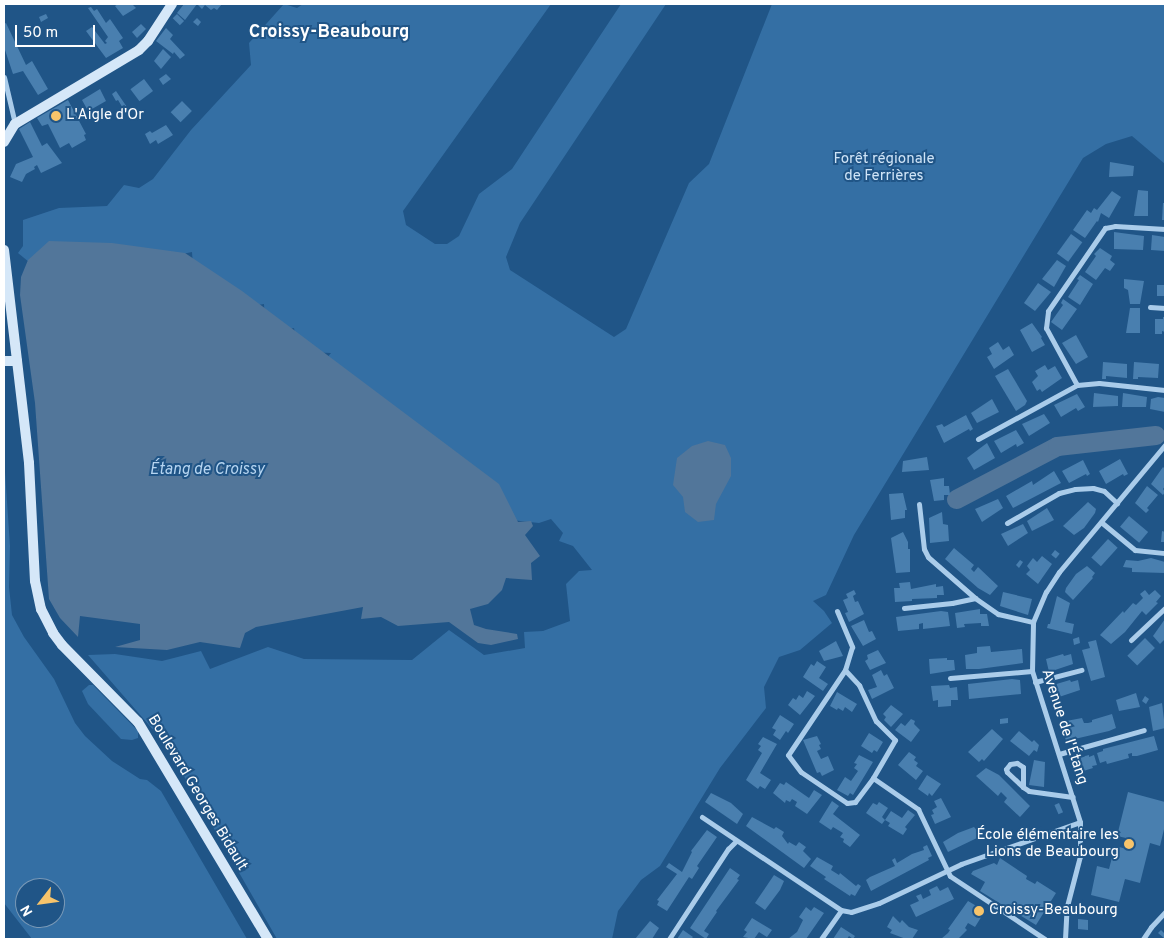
<!DOCTYPE html>
<meta charset="utf-8">
<style>
body{margin:0}
#map{position:relative;width:1169px;height:943px;overflow:hidden;background:#205587;font-family:Overpass,sans-serif}
div>[style]{position:absolute}
.green>*{inset:0;background:#346fa4}
.water>*{inset:0;background:#52769a}
.river>*{height:19px;margin:-9.5px;padding:0 9.5px;transform-origin:9.5px;border-radius:9.5px;background:#52769a}
.building>*{inset:0;background:#497faf;transform-origin:0 0}
.street>*{height:5px;margin:-2.5px;padding:0 2.5px;transform-origin:2.5px;border-radius:2.5px;background:#aaccea}
.secondary>*{height:10px;margin:-5px;padding:0 5px;transform-origin:5px;border-radius:5px;background:#d5e7f8}
.dots>*{width:14px;height:14px;translate:-50% -50%;box-sizing:border-box;border:2px solid #205587;border-radius:50%}
span{translate:-50% -50%;white-space:nowrap;text-align:center;line-height:1.15;-webkit-text-stroke:4px #205587;paint-order:stroke}
.poi-label{font-size:15px;color:#fff}
.left{translate:0 -50%;text-align:left}
.right{translate:-100% -50%;text-align:right}
.park-label{font-size:15px;color:#cfe4f7}
.street-label{font-size:15px;color:#fff}
.water-label{font-size:16px;color:#b6d5f1;font-style:italic}
.quarter-label{font-size:18px;color:#fff;font-weight:700}
.frame{position:absolute;inset:0;border:5px solid #fff;pointer-events:none}
.north{position:absolute;left:15px;top:878px;width:50px;height:50px;box-sizing:border-box;background:#205587;border:1px solid #7999b7;border-radius:50%;rotate:240deg;font-size:14px;font-weight:700;line-height:20px;text-align:center;color:#fff}
.north::after{content:'';display:block;margin:auto;width:18px;height:22px;background:#f7c46b;clip-path:polygon(50% 0,100% 100%,50% 72%,0 100%)}
.scale{position:absolute;left:15px;top:25px;width:80px;height:22px;box-sizing:border-box;border:2px solid #fff;border-top:0;padding-left:6px;font-size:15px;line-height:18px;white-space:nowrap;color:#fff;-webkit-text-stroke:4px #205587;paint-order:stroke}
</style>
<div id="map">
<div class="green">
<i style="clip-path:polygon(284px 4px,297px 8px,303px 4px,551px 4px,403px 211px,406px 225px,435px 244px,447px 244px,459px 236px,479px 194px,512px 169px,621px 4px,666px 4px,520px 223px,506px 257px,510px 270px,614px 337px,626px 329px,689px 183px,709px 164px,772px 4px,1165px 4px,1165px 164px,1132px 136px,1106px 144px,1083px 158px,854px 535px,826px 595px,813px 601px,824px 611px,832px 623px,800px 650px,779px 657px,764px 687px,766px 708px,720px 768px,660px 866px,641px 880px,618px 911px,612px 939px,277px 939px,181px 771px,155px 732px,88px 655px,115px 654px,162px 661px,201px 651px,210px 669px,268px 647px,304px 659px,412px 660px,449px 630px,484px 655px,525px 648px,524px 632px,543px 631px,570px 621px,566px 584px,579px 571px,592px 570px,573px 546px,559px 541px,563px 533px,551px 519px,539px 523px,511px 520px,321px 365px,331px 353px,307px 352px,296px 339px,294px 328px,279px 331px,265px 323px,264px 304px,251px 306px,193px 266px,192px 252px,173px 256px,29px 262px,18px 253px,23px 246px,23px 220px,59px 208px,107px 206px,124px 185px,139px 188px,153px 179px,191px 130px,251px 65px,249px 43px)"></i>
<i style="clip-path:polygon(evenodd,4px 457px,10px 546px,9px 587px,12px 615px,24px 637px,54px 679px,75px 723px,85px 736px,112px 761px,140px 779px,147px 780px,161px 791px,247px 939px,32px 939px,4px 903px,4px 457px,25px 888px,55px 888px,55px 918px,25px 918px,25px 888px)"></i>
<i style="clip-path:polygon(89px 685px,93px 685px,138px 731px,138px 738px,132px 740px,121px 739px,88px 704px,82px 691px)"></i>
</div>
<div class="water">
<i style="clip-path:polygon(49px 241px,112px 243px,185px 253px,242px 291px,499px 484px,518px 522px,531px 521px,533px 526px,525px 535px,540px 556px,531px 563px,532px 580px,506px 578px,502px 590px,488px 604px,470px 609px,474px 625px,486px 629px,517px 634px,518px 639px,491px 645px,478px 643px,449px 622px,398px 626px,381px 617px,361px 619px,363px 607px,256px 627px,245px 633px,240px 648px,200px 642px,167px 650px,115px 647px,140px 640px,140px 624px,80px 616px,78px 637px,60px 618px,49px 599px,35px 403px,20px 295px,21px 277px,28px 260px)"></i>
<i style="clip-path:polygon(708px 441px,725px 445px,731px 458px,731px 476px,716px 504px,714px 520px,698px 522px,685px 512px,683px 497px,673px 485px,677px 458px,692px 446px)"></i>
</div>
<div class="river">
<i style="left:956px;top:499px;width:114px;rotate:-27.7deg"></i>
<i style="left:1057px;top:446px;width:99px;rotate:-6.4deg"></i>
</div>
<div class="building">
<i style="clip-path:polygon(118px 4px,132px 4px,136px 8px,123px 16px,115px 6px)"></i>
<i style="clip-path:polygon(184px 4px,222px 4px,217px 10px,214px 8px,211px 10px,205px 5px,202px 9px,197px 4px,185px 20px,177px 13px)"></i>
<i style="clip-path:polygon(91px 7px,94px 11px,97px 9px,106px 23px,110px 19px,123px 38px,119px 41px,123px 48px,106px 58px,86px 31px,92px 27px,105px 44px,107px 43px,105px 41px,108px 37px,88px 8px)"></i>
<i style="clip-path:polygon(46px 14px,48px 18px,41px 22px,39px 17px)"></i>
<i style="left:177px;top:14px;width:10px;height:6px;rotate:45deg"></i>
<i style="clip-path:polygon(197px 18px,201px 22px,198px 26px,193px 22px)"></i>
<i style="clip-path:polygon(6px 23px,26px 65px,32px 61px,48px 89px,38px 95px,23px 71px,13px 74px,4px 47px,4px 24px)"></i>
<i style="clip-path:polygon(141px 24px,146px 29px,137px 38px,132px 32px)"></i>
<i style="clip-path:polygon(166px 28px,173px 35px,170px 39px,185px 55px,180px 59px,174px 52px,173px 54px,156px 41px)"></i>
<i style="clip-path:polygon(163px 49px,171px 57px,161px 69px,154px 61px)"></i>
<i style="clip-path:polygon(166px 74px,171px 79px,163px 85px,159px 79px)"></i>
<i style="left:144px;top:79px;width:15px;height:17px;rotate:53deg"></i>
<i style="clip-path:polygon(100px 89px,106px 101px,92px 109px,91px 107px,87px 109px,82px 100px)"></i>
<i style="clip-path:polygon(116px 91px,131px 113px,127px 115px,118px 100px,116px 101px,112px 94px)"></i>
<i style="clip-path:polygon(68px 100px,86px 134px,84px 135px,86px 140px,72px 148px,69px 143px,60px 148px,48px 124px,42px 126px,37px 118px)"></i>
<i style="left:182px;top:101px;width:14px;height:16px;rotate:45deg"></i>
<i style="clip-path:polygon(30px 122px,42px 146px,47px 143px,62px 163px,41px 173px,37px 165px,34px 167px,35px 169px,26px 174px,22px 182px,10px 177px,16px 164px,33px 157px,19px 129px)"></i>
<i style="clip-path:polygon(166px 125px,173px 135px,158px 144px,156px 140px,150px 144px,145px 134px,150px 131px,152px 133px)"></i>
<i style="clip-path:polygon(1110px 162px,1134px 166px,1133px 176px,1109px 177px)"></i>
<i style="clip-path:polygon(1138px 190px,1148px 191px,1148px 216px,1134px 216px)"></i>
<i style="clip-path:polygon(1112px 191px,1121px 197px,1109px 218px,1101px 213px,1098px 222px,1097px 221px,1085px 238px,1073px 230px,1087px 210px,1091px 213px,1094px 208px,1097px 210px)"></i>
<i style="clip-path:polygon(1163px 203px,1165px 203px,1165px 220px,1162px 220px)"></i>
<i style="clip-path:polygon(1114px 232px,1144px 236px,1143px 250px,1114px 249px)"></i>
<i style="left:1071px;top:234px;width:14px;height:24px;rotate:36deg"></i>
<i style="clip-path:polygon(1152px 235px,1165px 237px,1165px 251px,1151px 250px)"></i>
<i style="clip-path:polygon(1100px 248px,1112px 256px,1110px 260px,1115px 264px,1110px 271px,1105px 268px,1096px 280px,1085px 272px,1096px 256px,1094px 254px)"></i>
<i style="clip-path:polygon(1057px 260px,1066px 266px,1054px 287px,1042px 279px)"></i>
<i style="clip-path:polygon(1080px 275px,1093px 284px,1080px 305px,1068px 297px,1079px 280px,1077px 279px)"></i>
<i style="clip-path:polygon(1124px 279px,1144px 281px,1140px 304px,1130px 304px,1128px 290px,1124px 288px)"></i>
<i style="clip-path:polygon(1038px 283px,1051px 292px,1035px 311px,1024px 303px)"></i>
<i style="left:1157px;top:285px;width:8px;height:11px"></i>
<i style="clip-path:polygon(1063px 299px,1077px 309px,1062px 330px,1051px 322px,1063px 305px,1061px 303px)"></i>
<i style="clip-path:polygon(1130px 308px,1140px 308px,1140px 333px,1126px 333px)"></i>
<i style="clip-path:polygon(1163px 317px,1165px 317px,1165px 332px,1162px 331px,1162px 334px,1155px 334px,1155px 319px,1163px 319px)"></i>
<i style="clip-path:polygon(1032px 323px,1042px 337px,1041px 338px,1045px 345px,1032px 352px,1020px 330px)"></i>
<i style="clip-path:polygon(1076px 335px,1088px 357px,1076px 364px,1062px 343px)"></i>
<i style="clip-path:polygon(998px 342px,1003px 350px,1009px 346px,1014px 355px,994px 369px,987px 357px,992px 354px,989px 348px)"></i>
<i style="clip-path:polygon(1103px 362px,1127px 364px,1127px 378px,1106px 376px,1106px 379px,1102px 379px)"></i>
<i style="clip-path:polygon(1134px 362px,1159px 364px,1158px 378px,1138px 377px,1138px 379px,1133px 379px)"></i>
<i style="clip-path:polygon(1045px 365px,1048px 370px,1055px 366px,1062px 378px,1042px 392px,1040px 389px,1037px 391px,1032px 382px,1038px 376px,1035px 371px)"></i>
<i style="clip-path:polygon(1008px 369px,1027px 401px,1025px 405px,1016px 411px,995px 376px)"></i>
<i style="clip-path:polygon(1094px 393px,1118px 396px,1118px 406px,1093px 407px)"></i>
<i style="clip-path:polygon(1123px 393px,1147px 397px,1146px 407px,1122px 407px)"></i>
<i style="clip-path:polygon(1077px 394px,1085px 407px,1078px 411px,1076px 408px,1061px 417px,1054px 405px)"></i>
<i style="clip-path:polygon(1158px 397px,1165px 398px,1165px 412px,1150px 409px,1151px 399px)"></i>
<i style="clip-path:polygon(992px 399px,999px 412px,977px 423px,971px 413px)"></i>
<i style="clip-path:polygon(1044px 414px,1050px 423px,1029px 436px,1022px 424px)"></i>
<i style="clip-path:polygon(966px 415px,973px 429px,970px 431px,969px 429px,944px 443px,936px 426px,942px 424px,944px 427px)"></i>
<i style="clip-path:polygon(1016px 430px,1024px 443px,1017px 447px,1016px 444px,1001px 453px,994px 441px)"></i>
<i style="clip-path:polygon(987px 443px,995px 458px,974px 470px,967px 458px)"></i>
<i style="clip-path:polygon(927px 457px,929px 470px,902px 472px,903px 461px)"></i>
<i style="clip-path:polygon(1120px 459px,1128px 474px,1124px 476px,1123px 474px,1106px 484px,1099px 471px)"></i>
<i style="clip-path:polygon(1083px 460px,1090px 474px,1087px 476px,1086px 474px,1069px 483px,1062px 471px)"></i>
<i style="clip-path:polygon(1163px 467px,1165px 469px,1165px 486px,1163px 489px,1165px 492px,1163px 495px,1151px 484px)"></i>
<i style="clip-path:polygon(1054px 471px,1061px 483px,1013px 508px,1006px 496px,1032px 481px,1033px 485px)"></i>
<i style="clip-path:polygon(944px 478px,944px 486px,949px 486px,950px 495px,944px 495px,944px 500px,934px 501px,930px 480px)"></i>
<i style="clip-path:polygon(1147px 486px,1158px 495px,1147px 508px,1149px 510px,1146px 513px,1135px 503px)"></i>
<i style="clip-path:polygon(903px 493px,907px 510px,905px 510px,905px 518px,891px 520px,889px 494px)"></i>
<i style="clip-path:polygon(998px 499px,1003px 508px,982px 522px,975px 509px)"></i>
<i style="clip-path:polygon(1088px 502px,1096px 509px,1095px 513px,1084px 528px,1074px 535px,1063px 526px)"></i>
<i style="clip-path:polygon(1047px 508px,1054px 520px,1032px 531px,1027px 521px)"></i>
<i style="clip-path:polygon(942px 512px,943px 524px,948px 525px,949px 541px,930px 543px,929px 518px)"></i>
<i style="left:1129px;top:516px;width:25px;height:14px;rotate:40deg"></i>
<i style="clip-path:polygon(1023px 524px,1028px 533px,1008px 546px,1001px 534px)"></i>
<i style="clip-path:polygon(1162px 531px,1165px 532px,1165px 542px,1161px 542px)"></i>
<i style="clip-path:polygon(903px 532px,908px 542px,908px 549px,910px 549px,910px 572px,896px 573px,891px 538px)"></i>
<i style="left:1108px;top:539px;width:13px;height:25px;rotate:42deg"></i>
<i style="clip-path:polygon(954px 548px,974px 565px,971px 569px,974px 572px,978px 567px,998px 586px,990px 595px,978px 588px,945px 559px)"></i>
<i style="left:1055px;top:550px;width:6px;height:6px;rotate:39deg"></i>
<i style="clip-path:polygon(1042px 556px,1052px 564px,1038px 584px,1026px 574px,1030px 570px,1027px 566px,1033px 558px,1037px 562px)"></i>
<i style="clip-path:polygon(1151px 558px,1165px 562px,1165px 573px,1132px 572px,1132px 568px,1123px 567px,1126px 560px,1138px 561px)"></i>
<i style="clip-path:polygon(1020px 560px,1023px 562px,1019px 568px,1016px 565px)"></i>
<i style="clip-path:polygon(1087px 566px,1095px 573px,1092px 577px,1093px 578px,1073px 600px,1065px 592px,1066px 588px,1076px 574px)"></i>
<i style="clip-path:polygon(910px 582px,911px 589px,936px 584px,936px 587px,943px 586px,944px 595px,937px 595px,937px 598px,912px 599px,912px 601px,895px 602px,894px 588px,900px 588px,899px 583px)"></i>
<i style="clip-path:polygon(854px 590px,856px 594px,853px 596px,855px 602px,858px 601px,864px 614px,849px 622px,845px 613px,848px 612px,843px 600px,848px 598px,846px 594px)"></i>
<i style="clip-path:polygon(1145px 590px,1149px 595px,1155px 590px,1161px 596px,1156px 602px,1158px 603px,1146px 615px,1142px 611px,1125px 632px,1111px 644px,1100px 635px,1123px 611px,1124px 613px,1133px 603px,1136px 605px,1143px 598px,1140px 594px)"></i>
<i style="clip-path:polygon(1003px 592px,1032px 599px,1028px 615px,1000px 606px)"></i>
<i style="clip-path:polygon(1057px 596px,1070px 603px,1065px 622px,1074px 624px,1072px 634px,1047px 628px,1048px 624px,1050px 624px)"></i>
<i style="clip-path:polygon(980px 609px,980px 614px,987px 614px,989px 626px,981px 626px,981px 623px,964px 624px,965px 627px,957px 628px,955px 613px)"></i>
<i style="clip-path:polygon(941px 611px,948px 612px,950px 626px,923px 629px,923px 623px,919px 624px,919px 629px,898px 631px,896px 617px)"></i>
<i style="clip-path:polygon(1165px 619px,1165px 639px,1160px 644px,1153px 636px)"></i>
<i style="clip-path:polygon(864px 620px,869px 632px,872px 631px,876px 639px,863px 646px,851px 626px)"></i>
<i style="clip-path:polygon(1079px 637px,1080px 643px,1074px 645px,1073px 639px)"></i>
<i style="left:1145px;top:638px;width:14px;height:25px;rotate:45deg"></i>
<i style="clip-path:polygon(1096px 640px,1105px 677px,1091px 681px,1082px 650px,1090px 648px,1088px 642px)"></i>
<i style="clip-path:polygon(836px 641px,843px 656px,824px 661px,819px 651px)"></i>
<i style="clip-path:polygon(990px 646px,991px 652px,1022px 649px,1023px 663px,979px 669px,966px 669px,965px 655px,977px 653px,977px 647px)"></i>
<i style="clip-path:polygon(878px 650px,886px 663px,870px 670px,865px 661px,868px 659px,867px 655px)"></i>
<i style="clip-path:polygon(1063px 654px,1064px 656px,1071px 654px,1073px 664px,1049px 672px,1046px 659px)"></i>
<i style="clip-path:polygon(947px 658px,947px 660px,954px 660px,955px 670px,930px 674px,929px 659px)"></i>
<i style="clip-path:polygon(817px 661px,826px 667px,819px 678px,828px 684px,823px 691px,803px 677px,811px 664px,814px 666px)"></i>
<i style="clip-path:polygon(881px 670px,884px 676px,887px 674px,894px 688px,872px 699px,868px 690px,877px 687px,872px 675px)"></i>
<i style="clip-path:polygon(1012px 679px,1020px 680px,1021px 694px,969px 699px,968px 684px)"></i>
<i style="clip-path:polygon(1070px 680px,1071px 682px,1078px 680px,1080px 690px,1056px 698px,1053px 685px)"></i>
<i style="clip-path:polygon(949px 685px,950px 688px,957px 687px,958px 700px,951px 700px,951px 706px,938px 707px,938px 700px,933px 701px,931px 686px)"></i>
<i style="clip-path:polygon(807px 691px,815px 696px,800px 715px,788px 705px,793px 698px,796px 700px,799px 695px,803px 698px)"></i>
<i style="clip-path:polygon(837px 692px,857px 704px,852px 712px,845px 707px,843px 711px,838px 708px,837px 710px,830px 706px)"></i>
<i style="clip-path:polygon(1136px 693px,1140px 707px,1119px 711px,1116px 700px)"></i>
<i style="clip-path:polygon(1145px 696px,1149px 699px,1146px 704px,1142px 701px)"></i>
<i style="clip-path:polygon(1162px 703px,1165px 728px,1153px 731px,1149px 707px)"></i>
<i style="clip-path:polygon(891px 705px,903px 714px,891px 727px,884px 720px,886px 717px,883px 714px)"></i>
<i style="clip-path:polygon(1112px 714px,1116px 728px,1109px 731px,1066px 741px,1061px 722px,1082px 718px,1084px 723px,1088px 723px,1092px 722px,1092px 720px)"></i>
<i style="clip-path:polygon(780px 715px,794px 724px,788px 733px,786px 731px,780px 740px,773px 735px,776px 730px,772px 728px)"></i>
<i style="clip-path:polygon(1008px 718px,1008px 723px,1000px 724px,1000px 719px)"></i>
<i style="clip-path:polygon(911px 719px,915px 721px,914px 724px,920px 730px,911px 742px,895px 730px,901px 723px,905px 726px)"></i>
<i style="clip-path:polygon(992px 729px,1003px 739px,984px 761px,982px 759px,979px 762px,968px 752px)"></i>
<i style="clip-path:polygon(1019px 731px,1032px 742px,1034px 740px,1039px 745px,1037px 752px,1034px 750px,1029px 756px,1010px 741px)"></i>
<i style="clip-path:polygon(869px 733px,883px 742px,877px 752px,874px 750px,872px 753px,861px 746px)"></i>
<i style="clip-path:polygon(817px 736px,821px 744px,819px 745px,821px 749px,817px 751px,821px 759px,828px 756px,834px 770px,822px 776px,820px 772px,817px 773px,803px 740px)"></i>
<i style="clip-path:polygon(1154px 736px,1158px 750px,1137px 756px,1132px 756px,1132px 753px,1128px 754px,1129px 758px,1107px 764px,1106px 761px,1100px 763px,1097px 753px,1103px 751px,1103px 749px)"></i>
<i style="clip-path:polygon(763px 737px,777px 744px,760px 773px,771px 780px,765px 789px,760px 786px,758px 789px,746px 780px,762px 753px,758px 750px,761px 746px,758px 744px)"></i>
<i style="clip-path:polygon(909px 752px,916px 757px,914px 760px,918px 763px,916px 766px,923px 771px,916px 780px,898px 765px)"></i>
<i style="clip-path:polygon(859px 755px,873px 762px,853px 795px,850px 793px,848px 796px,837px 790px,845px 777px,851px 781px,858px 771px,854px 768px,857px 764px,854px 763px)"></i>
<i style="clip-path:polygon(1089px 755px,1089px 757px,1094px 755px,1097px 765px,1092px 766px,1093px 768px,1077px 773px,1073px 759px)"></i>
<i style="clip-path:polygon(1034px 760px,1045px 762px,1044px 787px,1029px 785px)"></i>
<i style="clip-path:polygon(986px 768px,999px 775px,1030px 806px,1020px 817px,1004px 802px,1007px 798px,1001px 792px,998px 796px,976px 776px)"></i>
<i style="clip-path:polygon(927px 775px,941px 784px,932px 796px,929px 793px,928px 796px,918px 789px)"></i>
<i style="clip-path:polygon(786px 782px,809px 798px,814px 790px,822px 795px,807px 814px,795px 806px,797px 802px,792px 799px,790px 802px,786px 800px,785px 803px,773px 793px,780px 783px,784px 785px)"></i>
<i style="clip-path:polygon(1128px 792px,1165px 802px,1165px 825px,1160px 846px,1150px 843px,1140px 883px,1125px 879px,1119px 902px,1091px 895px,1097px 866px,1109px 869px,1115px 846px,1123px 848px,1126px 838px,1117px 836px)"></i>
<i style="clip-path:polygon(711px 793px,731px 803px,743px 814px,737px 824px,705px 802px)"></i>
<i style="clip-path:polygon(941px 798px,951px 817px,935px 824px,931px 815px,934px 814px,932px 810px,937px 807px,934px 801px)"></i>
<i style="clip-path:polygon(832px 801px,839px 806px,833px 814px,860px 835px,850px 847px,843px 842px,844px 839px,840px 837px,843px 833px,833px 827px,831px 830px,819px 822px)"></i>
<i style="clip-path:polygon(879px 802px,888px 808px,882px 817px,885px 820px,882px 824px,866px 813px,873px 803px,877px 805px)"></i>
<i style="left:1059px;top:803px;width:10px;height:5px;rotate:66deg"></i>
<i style="clip-path:polygon(908px 810px,915px 815px,905px 827px,907px 829px,903px 835px,888px 826px,890px 823px,885px 820px,891px 811px,902px 818px)"></i>
<i style="clip-path:polygon(752px 817px,774px 829px,776px 827px,784px 832px,782px 836px,788px 844px,789px 842px,796px 846px,799px 842px,806px 847px,803px 851px,811px 859px,804px 868px,746px 826px)"></i>
<i style="clip-path:polygon(974px 827px,981px 835px,979px 837px,948px 852px,943px 842px,958px 833px)"></i>
<i style="clip-path:polygon(707px 830px,717px 837px,697px 866px,699px 868px,692px 879px,689px 877px,667px 911px,657px 905px,659px 901px,657px 900px,677px 874px,666px 867px,669px 863px,682px 872px,692px 852px,691px 851px)"></i>
<i style="clip-path:polygon(927px 845px,932px 856px,928px 858px,929px 860px,871px 891px,866px 880px,870px 877px,895px 866px,892px 860px,895px 858px,897px 863px,912px 854px,924px 850px,923px 847px)"></i>
<i style="left:1029px;top:850px;width:7px;height:4px;rotate:63deg"></i>
<i style="clip-path:polygon(817px 857px,833px 866px,831px 870px,839px 875px,840px 873px,856px 886px,858px 884px,861px 886px,855px 896px,851px 894px,850px 896px,824px 879px,826px 877px,810px 866px)"></i>
<i style="clip-path:polygon(1000px 858px,1027px 876px,1026px 879px,1035px 884px,1037px 881px,1056px 893px,1036px 925px,1018px 914px,1017px 910px,1010px 906px,1009px 909px,980px 891px,985px 882px,971px 874px,973px 871px,994px 863px,997px 865px)"></i>
<i style="clip-path:polygon(730px 868px,740px 875px,737px 879px,739px 880px,716px 911px,717px 912px,704px 931px,709px 934px,706px 939px,690px 928px)"></i>
<i style="clip-path:polygon(774px 875px,784px 881px,780px 890px,765px 910px,755px 903px)"></i>
<i style="clip-path:polygon(937px 886px,940px 891px,948px 887px,954px 899px,916px 917px,910px 905px,919px 901px,916px 896px,921px 894px,923px 899px,931px 895px,929px 890px)"></i>
<i style="clip-path:polygon(968px 901px,985px 911px,975px 927px,968px 923px,965px 928px,967px 930px,958px 939px,941px 939px,948px 933px,950px 930px,948px 929px)"></i>
<i style="clip-path:polygon(806px 907px,811px 911px,814px 907px,824px 913px,806px 939px,788px 939px,797px 932px,803px 920px,799px 917px)"></i>
<i style="clip-path:polygon(893px 916px,900px 923px,902px 920px,909px 927px,918px 930px,912px 939px,906px 939px,890px 933px,892px 930px,887px 927px)"></i>
<i style="clip-path:polygon(752px 918px,772px 930px,767px 937px,759px 932px,754px 939px,743px 937px,747px 932px,744px 930px)"></i>
<i style="clip-path:polygon(1078px 919px,1088px 920px,1088px 930px,1078px 929px)"></i>
<i style="clip-path:polygon(650px 921px,659px 928px,652px 939px,635px 939px)"></i>
<i style="clip-path:polygon(841px 927px,855px 936px,853px 939px,849px 936px,847px 939px,833px 939px)"></i>
<i style="clip-path:polygon(683px 930px,693px 937px,691px 939px,677px 939px)"></i>
<i style="clip-path:polygon(1161px 930px,1165px 934px,1164px 938px,1158px 933px)"></i>
</div>
<div class="street">
<i style="left:4px;top:77px;width:48px;rotate:76.8deg"></i>
<i style="left:1150px;top:307px;width:15px;rotate:4deg"></i>
<i style="left:1077px;top:385px;width:65px;rotate:-118.5deg"></i>
<i style="left:1046px;top:328px;width:17px;rotate:-83deg"></i>
<i style="left:1048px;top:311px;width:101px;rotate:-55.5deg"></i>
<i style="left:1105px;top:228px;width:10px;rotate:-11deg"></i>
<i style="left:1115px;top:226px;width:50px;rotate:3.4deg"></i>
<i style="left:978px;top:439px;width:113px;rotate:-28.6deg"></i>
<i style="left:1077px;top:385px;width:22px;rotate:-5deg"></i>
<i style="left:1099px;top:383px;width:66px;rotate:6.1deg"></i>
<i style="left:919px;top:504px;width:45px;rotate:83.7deg"></i>
<i style="left:924px;top:549px;width:9px;rotate:63deg"></i>
<i style="left:928px;top:557px;width:62px;rotate:41.1deg"></i>
<i style="left:975px;top:598px;width:28px;rotate:35deg"></i>
<i style="left:998px;top:614px;width:36px;rotate:13deg"></i>
<i style="left:1101px;top:522px;width:44px;rotate:39.5deg"></i>
<i style="left:1135px;top:550px;width:30px;rotate:6deg"></i>
<i style="left:1007px;top:523px;width:60px;rotate:-30deg"></i>
<i style="left:1059px;top:493px;width:16px;rotate:-14deg"></i>
<i style="left:1075px;top:489px;width:18px;rotate:-3deg"></i>
<i style="left:1093px;top:488px;width:11px;rotate:15deg"></i>
<i style="left:1104px;top:491px;width:18px;rotate:43deg"></i>
<i style="left:904px;top:608px;width:48px;rotate:-5.9deg"></i>
<i style="left:952px;top:603px;width:24px;rotate:-12deg"></i>
<i style="left:837px;top:611px;width:39px;rotate:67deg"></i>
<i style="left:852px;top:647px;width:24px;rotate:107deg"></i>
<i style="left:845px;top:670px;width:102px;rotate:123.8deg"></i>
<i style="left:788px;top:755px;width:21px;rotate:53deg"></i>
<i style="left:801px;top:772px;width:55px;rotate:34deg"></i>
<i style="left:847px;top:803px;width:8px;rotate:-7deg"></i>
<i style="left:855px;top:802px;width:30px;rotate:-53deg"></i>
<i style="left:1131px;top:640px;width:47px;rotate:-43.3deg"></i>
<i style="left:845px;top:670px;width:21px;rotate:47deg"></i>
<i style="left:859px;top:685px;width:40px;rotate:65deg"></i>
<i style="left:876px;top:721px;width:27px;rotate:45deg"></i>
<i style="left:895px;top:740px;width:44px;rotate:120.1deg"></i>
<i style="left:873px;top:778px;width:55px;rotate:34.6deg"></i>
<i style="left:918px;top:809px;width:74px;rotate:64.5deg"></i>
<i style="left:950px;top:876px;width:114px;rotate:33.6deg"></i>
<i style="left:950px;top:678px;width:82px;rotate:-4.9deg"></i>
<i style="left:1035px;top:682px;width:48px;rotate:-14.6deg"></i>
<i style="left:1059px;top:754px;width:88px;rotate:-15.8deg"></i>
<i style="left:1023px;top:787px;width:22px;rotate:-137deg"></i>
<i style="left:1007px;top:772px;width:3px;rotate:-108deg"></i>
<i style="left:1006px;top:769px;width:6px;rotate:-51deg"></i>
<i style="left:1010px;top:764px;width:7px;rotate:-8deg"></i>
<i style="left:1017px;top:763px;width:7px;rotate:34deg"></i>
<i style="left:1023px;top:767px;width:20px;rotate:90deg"></i>
<i style="left:1023px;top:787px;width:7px;rotate:34deg"></i>
<i style="left:1029px;top:791px;width:44px;rotate:7.8deg"></i>
<i style="left:702px;top:817px;width:167px;rotate:33.8deg"></i>
<i style="left:841px;top:910px;width:10px;rotate:11deg"></i>
<i style="left:851px;top:912px;width:29px;rotate:-18deg"></i>
<i style="left:879px;top:903px;width:91px;rotate:-25.4deg"></i>
<i style="left:961px;top:864px;width:126px;rotate:-19.4deg"></i>
<i style="left:669px;top:939px;width:108px;rotate:-56.8deg"></i>
<i style="left:728px;top:849px;width:11px;rotate:-45deg"></i>
<i style="left:821px;top:939px;width:35px;rotate:-55deg"></i>
<i style="left:1065px;top:939px;width:33px;rotate:-87deg"></i>
<i style="left:1067px;top:906px;width:52px;rotate:-75.4deg"></i>
<i style="left:1080px;top:856px;width:34px;rotate:-90deg"></i>
<i style="left:1080px;top:822px;width:158px;rotate:-107.6deg"></i>
<i style="left:1032px;top:671px;width:49px;rotate:-88.8deg"></i>
<i style="left:1033px;top:622px;width:33px;rotate:-67deg"></i>
<i style="left:1046px;top:592px;width:24px;rotate:-57deg"></i>
<i style="left:1059px;top:572px;width:165px;rotate:-50.2deg"></i>
<i style="left:1143px;top:939px;width:14px;rotate:-56deg"></i>
<i style="left:1151px;top:927px;width:21px;rotate:-47deg"></i>
</div>
<div class="secondary">
<i style="left:4px;top:142px;width:21px;rotate:-59deg"></i>
<i style="left:15px;top:124px;width:144px;rotate:-30.8deg"></i>
<i style="left:139px;top:50px;width:13px;rotate:-45deg"></i>
<i style="left:148px;top:41px;width:44px;rotate:-57deg"></i>
<i style="left:4px;top:250px;width:214px;rotate:83.3deg"></i>
<i style="left:29px;top:463px;width:118px;rotate:87.1deg"></i>
<i style="left:35px;top:581px;width:29px;rotate:78deg"></i>
<i style="left:41px;top:609px;width:27px;rotate:63deg"></i>
<i style="left:53px;top:633px;width:15px;rotate:53deg"></i>
<i style="left:62px;top:645px;width:108px;rotate:45.4deg"></i>
<i style="left:138px;top:722px;width:253px;rotate:59.1deg"></i>
<i style="left:4px;top:361px;width:13px"></i>
</div>
<div class="dots">
<i style="left:56px;top:116px;background:#f7c46b"></i>
<i style="left:1129px;top:844px;background:#f7c46b"></i>
<i style="left:979px;top:911px;background:#f7c46b"></i>
</div>
<div class="poi-label">
<span class="left" style="left:66px;top:116px">L'Aigle d'Or</span>
<span class="right" style="left:1119px;top:844px">École élémentaire les<br>Lions de Beaubourg</span>
<span class="left" style="left:989px;top:911px">Croissy-Beaubourg</span>
</div>
<div class="park-label">
<span style="left:884px;top:168px">Forêt régionale<br>de Ferrières</span>
</div>
<div class="street-label">
<span style="left:1064px;top:727px;rotate:72deg">Avenue de l'Étang</span>
<span style="left:197px;top:793px;rotate:59deg">Boulevard Georges Bidault</span>
</div>
<div class="water-label">
<span style="left:207px;top:470px">Étang de Croissy</span>
</div>
<div class="quarter-label">
<span style="left:329px;top:33px">Croissy-Beaubourg</span>
</div>
<div class="frame"></div>
<div class="north">N</div>
<div class="scale">50 m</div>
</div>
